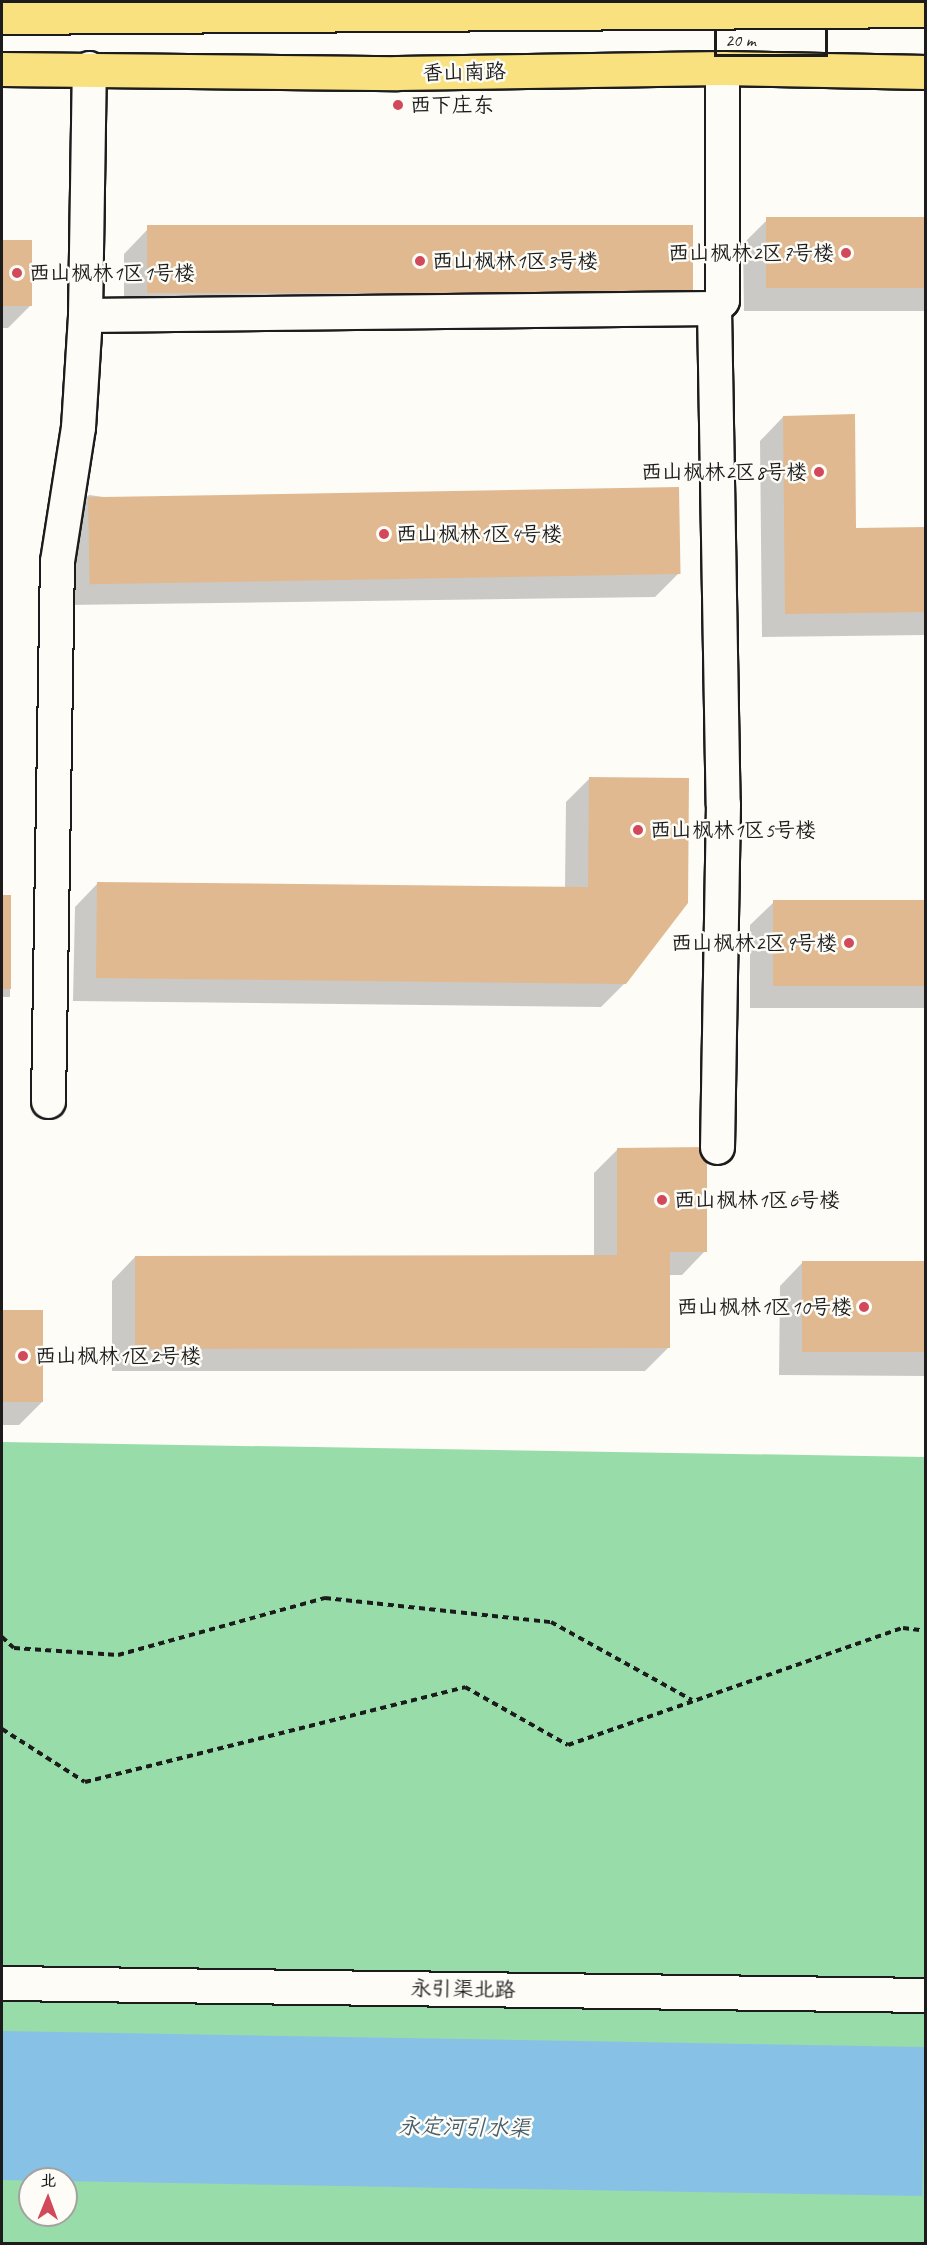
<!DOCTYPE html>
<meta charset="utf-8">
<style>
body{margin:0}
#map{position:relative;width:927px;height:2245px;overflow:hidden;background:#fdfcf7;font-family:Caveat,"LXGW WenKai TC",sans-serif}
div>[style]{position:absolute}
.green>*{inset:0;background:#98dda9}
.water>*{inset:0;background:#87c2e6;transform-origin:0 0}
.shadow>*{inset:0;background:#0003;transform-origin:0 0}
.building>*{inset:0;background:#e0b991;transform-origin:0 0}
.path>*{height:4px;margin-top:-2px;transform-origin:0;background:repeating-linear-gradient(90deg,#1c1c1c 0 6px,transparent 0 10.5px)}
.roads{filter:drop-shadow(2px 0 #1c1c1c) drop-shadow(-2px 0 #1c1c1c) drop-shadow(0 2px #1c1c1c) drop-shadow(0 -2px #1c1c1c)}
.minor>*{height:33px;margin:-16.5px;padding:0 16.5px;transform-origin:16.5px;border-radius:16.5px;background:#fdfcf7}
.major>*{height:33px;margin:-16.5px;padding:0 16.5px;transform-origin:16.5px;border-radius:16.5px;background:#fae180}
.dots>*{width:16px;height:16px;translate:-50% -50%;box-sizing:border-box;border:3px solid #fdfcf7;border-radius:50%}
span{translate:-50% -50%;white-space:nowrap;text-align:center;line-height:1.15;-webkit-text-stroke:5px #fdfcf7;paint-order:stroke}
.street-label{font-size:21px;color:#1c1c1c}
.poi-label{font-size:21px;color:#1c1c1c}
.left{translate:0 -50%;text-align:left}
.right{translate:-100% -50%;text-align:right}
.water-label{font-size:22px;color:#475e6d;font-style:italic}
.frame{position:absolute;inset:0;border:3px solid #1c1c1c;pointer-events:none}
.north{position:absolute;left:18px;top:2167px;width:60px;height:60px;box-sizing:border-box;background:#fdfcf7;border:2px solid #a3a29f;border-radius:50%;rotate:1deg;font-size:16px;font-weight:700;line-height:24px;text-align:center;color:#1c1c1c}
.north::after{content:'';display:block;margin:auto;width:21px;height:27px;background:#d1495b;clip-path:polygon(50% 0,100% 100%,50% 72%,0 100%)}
.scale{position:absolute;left:714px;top:30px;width:114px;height:27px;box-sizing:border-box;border:3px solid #1c1c1c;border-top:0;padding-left:8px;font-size:18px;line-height:21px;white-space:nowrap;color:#1c1c1c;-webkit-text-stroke:4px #fdfcf7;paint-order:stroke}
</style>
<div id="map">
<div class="green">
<i style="clip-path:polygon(evenodd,2px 1442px,925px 1457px,925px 2243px,2px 2244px,2px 1442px,30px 2179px,66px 2179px,66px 2215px,30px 2215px,30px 2179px)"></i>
</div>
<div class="water">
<i style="left:2px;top:2031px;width:923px;height:149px;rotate:1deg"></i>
</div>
<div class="shadow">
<i style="clip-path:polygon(926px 219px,926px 311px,744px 311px,743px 244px,767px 220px)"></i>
<i style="clip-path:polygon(147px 230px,692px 292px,124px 320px,124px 254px)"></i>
<i style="clip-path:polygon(2px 241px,30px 241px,31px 305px,8px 328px,2px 328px)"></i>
<i style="clip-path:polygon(783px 417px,855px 530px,926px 529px,926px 635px,762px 637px,760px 441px)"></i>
<i style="clip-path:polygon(89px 495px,678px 574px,655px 597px,66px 605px,65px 519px)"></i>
<i style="clip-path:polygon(590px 778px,625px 983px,601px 1007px,73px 1001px,75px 907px,98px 883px,565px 888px,566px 802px)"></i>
<i style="left:2px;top:896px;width:8px;height:101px"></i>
<i style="clip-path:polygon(926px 901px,926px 1008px,750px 1008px,750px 925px,774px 902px)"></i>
<i style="clip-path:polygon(618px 1149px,705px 1251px,682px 1275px,668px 1275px,669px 1347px,645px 1371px,112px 1371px,112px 1281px,135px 1257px,594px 1256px,594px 1173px)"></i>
<i style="clip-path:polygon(803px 1262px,926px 1263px,926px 1376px,779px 1375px,780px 1286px)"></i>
<i style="clip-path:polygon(42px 1311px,43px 1401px,19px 1425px,2px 1425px,2px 1312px)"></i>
</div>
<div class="building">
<i style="left:926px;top:217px;width:71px;height:160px;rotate:90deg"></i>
<i style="left:693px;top:225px;width:68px;height:546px;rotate:90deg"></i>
<i style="left:2px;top:240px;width:30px;height:66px"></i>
<i style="clip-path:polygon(855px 414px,856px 528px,926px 527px,926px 612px,785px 614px,783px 416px)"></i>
<i style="left:679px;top:487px;width:87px;height:591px;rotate:89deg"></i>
<i style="clip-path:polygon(589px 777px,689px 778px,688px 903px,626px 984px,96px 978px,97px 882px,588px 887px)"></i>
<i style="left:2px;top:895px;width:9px;height:94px"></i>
<i style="left:773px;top:900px;width:153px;height:86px"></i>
<i style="clip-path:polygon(707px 1147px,707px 1252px,670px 1252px,670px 1348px,135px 1349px,135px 1256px,617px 1255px,617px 1148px)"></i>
<i style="left:802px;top:1261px;width:124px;height:91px"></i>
<i style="left:2px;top:1310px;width:41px;height:92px"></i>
</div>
<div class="path">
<i style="left:2px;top:1637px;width:16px;rotate:43deg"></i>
<i style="left:14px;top:1648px;width:104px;rotate:3.9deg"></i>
<i style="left:118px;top:1655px;width:215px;rotate:-15.4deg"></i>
<i style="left:325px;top:1598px;width:227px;rotate:6.1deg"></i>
<i style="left:551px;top:1622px;width:161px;rotate:29deg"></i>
<i style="left:2px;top:1729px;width:98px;rotate:32.6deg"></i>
<i style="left:85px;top:1782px;width:392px;rotate:-14deg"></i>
<i style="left:465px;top:1687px;width:118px;rotate:29.4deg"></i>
<i style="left:568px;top:1745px;width:355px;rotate:-19.3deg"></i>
<i style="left:903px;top:1628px;width:23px;rotate:7deg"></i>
</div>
<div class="roads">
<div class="minor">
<i style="left:714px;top:308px;width:496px;rotate:89deg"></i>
<i style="left:723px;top:804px;width:343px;rotate:91deg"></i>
<i style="left:85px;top:315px;width:629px;rotate:-0.64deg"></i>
<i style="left:714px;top:308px;width:11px;rotate:-45deg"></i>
<i style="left:722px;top:300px;width:232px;rotate:-90deg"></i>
<i style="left:48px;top:1101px;width:540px;rotate:-89.05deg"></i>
<i style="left:57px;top:561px;width:136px;rotate:-81.1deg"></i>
<i style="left:78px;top:427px;width:112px;rotate:-86.4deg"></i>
<i style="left:85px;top:315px;width:247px;rotate:-89.1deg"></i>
<i style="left:2px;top:1983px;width:924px;rotate:0.74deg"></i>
</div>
<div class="major">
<i style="left:2px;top:17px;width:924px;rotate:-0.43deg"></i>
<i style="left:2px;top:69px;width:395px;rotate:0.6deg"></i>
<i style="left:397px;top:73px;width:325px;rotate:-0.9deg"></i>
<i style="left:722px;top:68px;width:204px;rotate:1.1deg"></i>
</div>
</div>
<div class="dots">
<i style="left:398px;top:105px;background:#d1495b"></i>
<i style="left:846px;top:253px;background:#d1495b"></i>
<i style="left:420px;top:261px;background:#d1495b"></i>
<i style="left:17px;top:273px;background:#d1495b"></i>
<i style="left:819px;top:472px;background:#d1495b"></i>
<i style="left:384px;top:534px;background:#d1495b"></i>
<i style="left:638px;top:830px;background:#d1495b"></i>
<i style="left:849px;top:943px;background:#d1495b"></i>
<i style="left:662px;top:1200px;background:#d1495b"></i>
<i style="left:864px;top:1307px;background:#d1495b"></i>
<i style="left:23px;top:1356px;background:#d1495b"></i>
</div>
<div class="street-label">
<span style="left:464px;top:72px;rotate:-1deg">香山南路</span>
<span style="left:463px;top:1989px;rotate:1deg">永引渠北路</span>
</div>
<div class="poi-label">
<span class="left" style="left:410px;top:105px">西下庄东</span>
<span class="right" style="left:834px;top:253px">西山枫林2区7号楼</span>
<span class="left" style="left:432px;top:261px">西山枫林1区3号楼</span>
<span class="left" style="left:29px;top:273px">西山枫林1区1号楼</span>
<span class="right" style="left:807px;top:472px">西山枫林2区8号楼</span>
<span class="left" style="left:396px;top:534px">西山枫林1区4号楼</span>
<span class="left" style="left:650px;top:830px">西山枫林1区5号楼</span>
<span class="right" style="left:837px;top:943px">西山枫林2区9号楼</span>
<span class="left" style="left:674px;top:1200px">西山枫林1区6号楼</span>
<span class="right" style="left:852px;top:1307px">西山枫林1区10号楼</span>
<span class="left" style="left:35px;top:1356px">西山枫林1区2号楼</span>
</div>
<div class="water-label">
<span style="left:464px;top:2128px;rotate:1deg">永定河引水渠</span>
</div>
<div class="frame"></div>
<div class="north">北</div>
<div class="scale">20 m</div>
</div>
